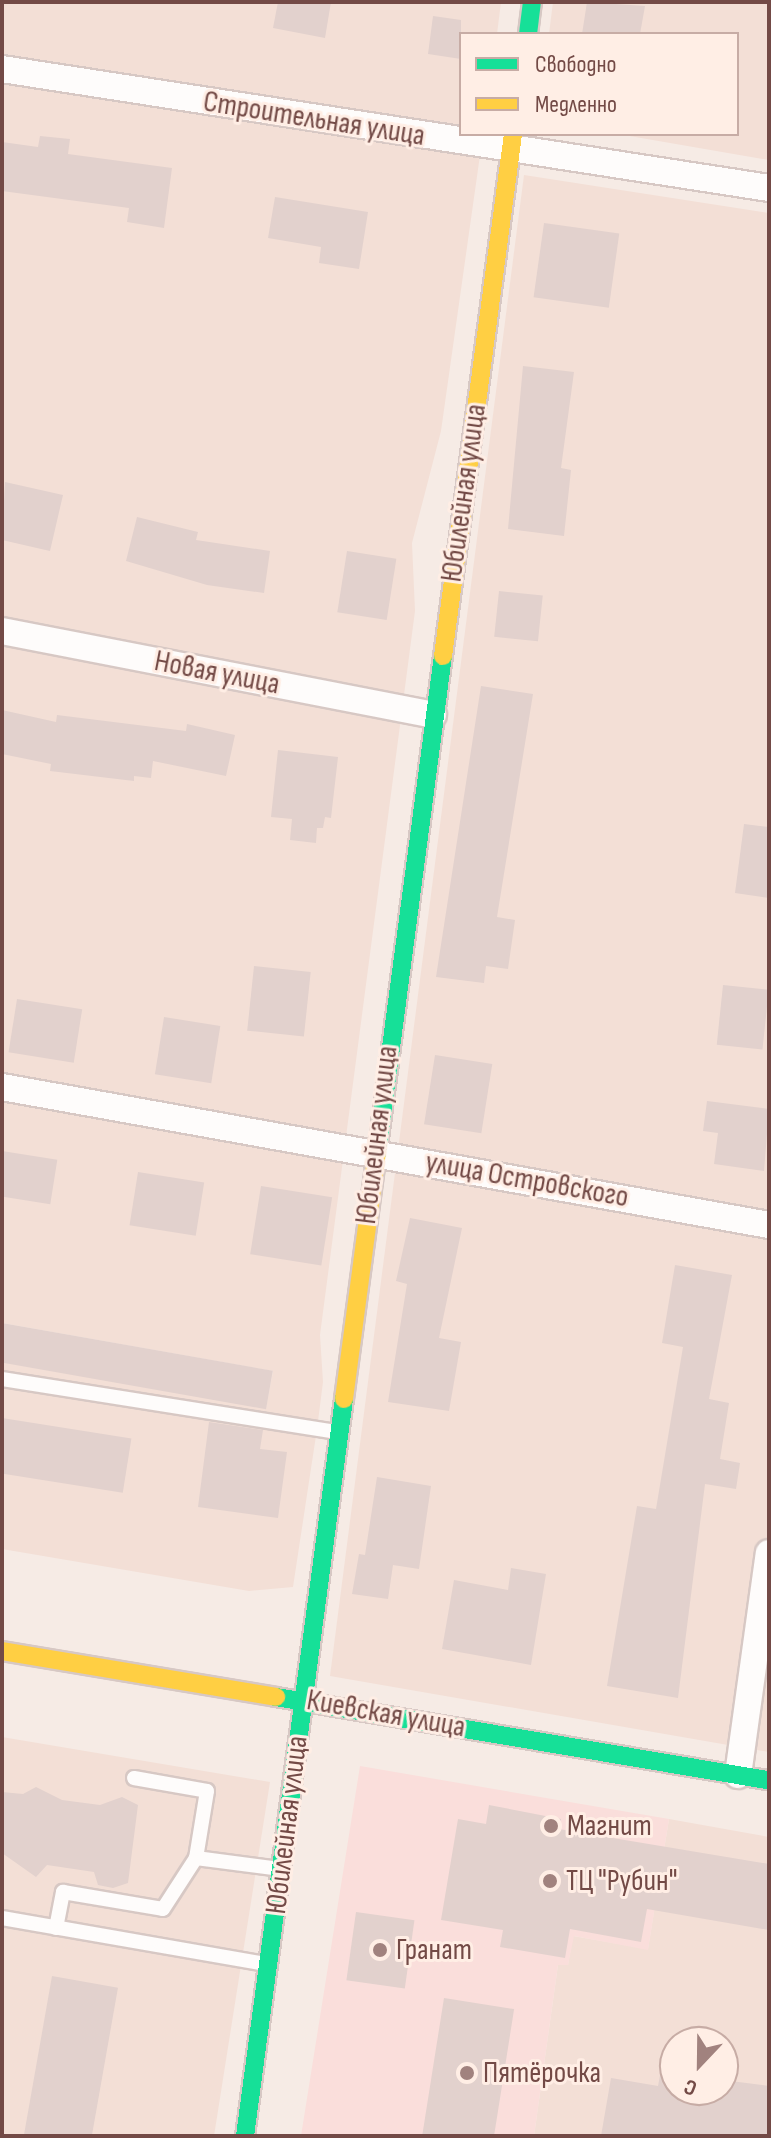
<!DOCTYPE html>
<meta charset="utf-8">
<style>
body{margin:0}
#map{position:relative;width:771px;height:2138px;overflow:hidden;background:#f6ebe5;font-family:"Sofia Sans Condensed",sans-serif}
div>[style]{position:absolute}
.residential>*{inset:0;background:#f3dfd6}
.commercial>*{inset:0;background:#fadedb}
.building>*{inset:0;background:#e2d1cd;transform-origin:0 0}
.roads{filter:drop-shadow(2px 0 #d7c8c4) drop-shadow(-2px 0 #d7c8c4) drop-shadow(0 2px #d7c8c4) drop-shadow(0 -2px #d7c8c4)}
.lane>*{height:14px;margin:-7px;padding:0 7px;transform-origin:7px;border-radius:7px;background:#fefcfb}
.street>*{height:26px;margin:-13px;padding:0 13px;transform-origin:13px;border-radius:13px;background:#fefcfb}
.fast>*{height:18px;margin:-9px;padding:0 9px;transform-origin:9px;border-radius:9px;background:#16e098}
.slow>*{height:18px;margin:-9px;padding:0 9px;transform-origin:9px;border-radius:9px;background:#ffcf43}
.dots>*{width:22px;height:22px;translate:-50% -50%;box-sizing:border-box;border:4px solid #ffeee5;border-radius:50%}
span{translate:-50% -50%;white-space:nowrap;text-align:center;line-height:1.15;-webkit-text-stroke:6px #ffeee5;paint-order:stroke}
.street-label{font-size:30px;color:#734a46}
.poi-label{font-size:30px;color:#734a46}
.left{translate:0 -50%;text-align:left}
.frame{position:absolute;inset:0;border:4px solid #734a46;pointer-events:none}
.legend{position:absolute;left:459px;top:32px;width:280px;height:104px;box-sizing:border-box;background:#ffeee5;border:2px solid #c7aca5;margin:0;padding:10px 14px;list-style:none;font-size:24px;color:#734a46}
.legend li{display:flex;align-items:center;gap:16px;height:40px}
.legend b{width:40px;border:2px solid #c7aca5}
.north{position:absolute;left:659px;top:2026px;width:80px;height:80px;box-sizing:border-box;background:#ffeee5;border:2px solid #c7aca5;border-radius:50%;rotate:202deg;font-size:22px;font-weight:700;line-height:32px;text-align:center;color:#734a46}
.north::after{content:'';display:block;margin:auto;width:28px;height:36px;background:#a1827e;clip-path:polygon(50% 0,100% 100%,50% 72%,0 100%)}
</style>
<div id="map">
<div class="residential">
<i style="clip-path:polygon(2px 2px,501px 2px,497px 34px,461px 34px,461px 134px,483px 134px,441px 431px,412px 543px,415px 611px,320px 1335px,323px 1382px,317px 1429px,293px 1587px,249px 1591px,2px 1549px,2px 1362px,266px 1408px,273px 1371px,2px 1323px)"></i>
<i style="clip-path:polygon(553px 2px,769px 2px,769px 160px,618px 134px,737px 134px,737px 34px,549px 34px)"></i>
<i style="clip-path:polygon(524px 175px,769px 213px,769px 1752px,330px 1676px)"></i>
<i style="clip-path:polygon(2px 1737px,270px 1782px,214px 2136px,2px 2136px)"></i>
<i style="clip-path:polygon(evenodd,669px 1819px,769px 1837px,769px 2136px,534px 2136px,558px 1965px,568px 1965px,573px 1936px,648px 1949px,669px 1819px,675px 2042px,723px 2042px,723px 2090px,675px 2090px,675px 2042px)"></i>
</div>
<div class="commercial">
<i style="clip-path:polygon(360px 1766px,669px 1819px,648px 1950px,574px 1936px,568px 1965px,558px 1965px,534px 2136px,301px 2136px)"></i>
</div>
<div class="building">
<i style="clip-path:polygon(278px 2px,331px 2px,325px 38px,273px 28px)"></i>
<i style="clip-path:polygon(587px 2px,645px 6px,640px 34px,582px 34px)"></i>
<i style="clip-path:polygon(433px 16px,461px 20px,461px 59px,428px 54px)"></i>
<i style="clip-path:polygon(40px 136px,70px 139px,68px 154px,172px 168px,164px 228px,127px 222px,129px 208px,2px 191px,2px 142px,38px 147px)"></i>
<i style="clip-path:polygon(275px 197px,368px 212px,359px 269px,319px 263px,321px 247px,268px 238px)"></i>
<i style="left:544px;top:223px;width:76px;height:75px;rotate:8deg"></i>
<i style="clip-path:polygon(523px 366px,574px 372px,561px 468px,571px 470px,564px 536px,508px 529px)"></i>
<i style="clip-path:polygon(5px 482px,63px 495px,50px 551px,2px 540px)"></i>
<i style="clip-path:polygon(137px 517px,198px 532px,196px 540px,270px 551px,264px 593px,207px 585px,126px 561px)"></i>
<i style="left:347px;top:551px;width:50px;height:62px;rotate:9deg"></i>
<i style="left:499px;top:591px;width:44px;height:46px;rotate:6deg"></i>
<i style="clip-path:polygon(481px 686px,533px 694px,497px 917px,515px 920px,508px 969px,486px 966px,484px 983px,436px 977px)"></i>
<i style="clip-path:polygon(2px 710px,56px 722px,57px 715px,186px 731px,187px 724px,235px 735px,226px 776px,153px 761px,151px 778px,134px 776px,134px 781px,50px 771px,51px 764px,2px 754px)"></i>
<i style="clip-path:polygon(278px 750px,338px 757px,331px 818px,325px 817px,323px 828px,317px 828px,316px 843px,290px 840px,292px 819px,271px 817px)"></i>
<i style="clip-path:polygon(744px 824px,769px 827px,769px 898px,735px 893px)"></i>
<i style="left:254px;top:966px;width:57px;height:65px;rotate:6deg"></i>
<i style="left:723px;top:985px;width:46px;height:60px;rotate:6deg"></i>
<i style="left:17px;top:999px;width:66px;height:54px;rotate:9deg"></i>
<i style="left:164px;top:1017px;width:57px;height:58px;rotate:9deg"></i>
<i style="left:435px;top:1055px;width:58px;height:70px;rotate:9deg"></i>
<i style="clip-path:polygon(707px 1101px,769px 1109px,764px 1171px,714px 1164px,718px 1133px,703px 1131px)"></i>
<i style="left:2px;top:1151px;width:56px;height:45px;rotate:9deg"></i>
<i style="left:138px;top:1172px;width:67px;height:54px;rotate:9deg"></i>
<i style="left:261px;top:1186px;width:72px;height:69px;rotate:9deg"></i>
<i style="clip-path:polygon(410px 1218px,462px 1228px,439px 1338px,461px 1342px,449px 1411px,388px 1402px,407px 1284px,396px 1281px)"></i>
<i style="clip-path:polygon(675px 1265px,732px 1275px,709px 1399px,729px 1403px,720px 1459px,740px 1463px,736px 1489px,705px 1484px,678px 1698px,607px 1686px,637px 1506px,656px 1509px,683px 1347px,662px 1343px)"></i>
<i style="left:2px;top:1323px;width:275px;height:39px;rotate:10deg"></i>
<i style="left:2px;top:1418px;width:131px;height:55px;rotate:9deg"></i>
<i style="clip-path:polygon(209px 1422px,263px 1430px,260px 1449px,287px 1452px,278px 1518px,198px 1507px)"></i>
<i style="clip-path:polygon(377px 1477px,431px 1486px,419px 1569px,393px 1565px,388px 1599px,352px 1594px,359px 1554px,365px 1555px)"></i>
<i style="clip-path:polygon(511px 1568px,546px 1574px,531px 1665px,442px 1649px,454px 1580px,508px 1590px)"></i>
<i style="clip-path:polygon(36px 1787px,62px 1800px,100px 1805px,122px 1797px,138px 1805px,128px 1883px,113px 1888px,98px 1885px,94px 1872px,47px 1865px,36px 1877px,2px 1853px,2px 1792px,23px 1794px)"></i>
<i style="clip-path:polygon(489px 1805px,561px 1819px,559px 1829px,769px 1864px,769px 1930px,647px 1909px,641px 1942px,570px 1929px,565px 1958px,500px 1947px,503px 1930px,441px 1920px,458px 1819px,486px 1824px)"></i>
<i style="left:356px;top:1912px;width:59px;height:69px;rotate:8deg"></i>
<i style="left:52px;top:1976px;width:67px;height:162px;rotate:10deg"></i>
<i style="left:444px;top:1998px;width:71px;height:140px;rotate:9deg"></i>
<i style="clip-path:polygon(661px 2070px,675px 2072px,675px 2090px,723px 2090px,723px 2080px,769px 2086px,769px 2136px,601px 2136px,611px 2078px,658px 2086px)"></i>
</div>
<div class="roads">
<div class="lane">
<i style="left:2px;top:1379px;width:339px;rotate:9deg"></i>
<i style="left:134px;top:1778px;width:74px;rotate:10.1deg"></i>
<i style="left:207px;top:1791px;width:68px;rotate:99.3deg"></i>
<i style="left:196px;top:1858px;width:86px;rotate:7.4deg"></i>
<i style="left:2px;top:1918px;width:267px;rotate:9.9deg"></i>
<i style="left:56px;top:1928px;width:37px;rotate:-79deg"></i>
<i style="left:63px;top:1892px;width:101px;rotate:9.6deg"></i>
<i style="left:163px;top:1909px;width:61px;rotate:-57.1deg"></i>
</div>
<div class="street">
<i style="left:2px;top:69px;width:776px;rotate:8.82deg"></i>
<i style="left:2px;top:631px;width:439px;rotate:11deg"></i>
<i style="left:2px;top:1087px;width:779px;rotate:10.2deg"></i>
<i style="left:738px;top:1775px;width:224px;rotate:-82.1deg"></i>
</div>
<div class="fast">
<i style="left:528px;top:34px;width:32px;rotate:-83deg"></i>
<i style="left:377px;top:1153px;width:501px;rotate:-82.44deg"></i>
<i style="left:276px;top:1697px;width:500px;rotate:9.6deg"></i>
<i style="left:245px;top:2136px;width:744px;rotate:-82.35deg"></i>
</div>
<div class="slow">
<i style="left:443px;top:656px;width:527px;rotate:-82.36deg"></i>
<i style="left:344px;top:1399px;width:248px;rotate:-82.4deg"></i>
<i style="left:2px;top:1651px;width:278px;rotate:9.5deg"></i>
</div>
</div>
<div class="dots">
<i style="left:551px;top:1826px;background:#a1827e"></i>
<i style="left:550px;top:1881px;background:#a1827e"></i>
<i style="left:380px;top:1950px;background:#a1827e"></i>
<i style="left:467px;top:2073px;background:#a1827e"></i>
</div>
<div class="street-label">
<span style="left:314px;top:119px;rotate:9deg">Строительная улица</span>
<span style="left:464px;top:493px;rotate:-82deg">Юбилейная улица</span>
<span style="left:217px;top:673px;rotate:11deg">Новая улица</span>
<span style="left:377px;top:1135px;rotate:-83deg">Юбилейная улица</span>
<span style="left:527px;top:1180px;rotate:10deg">улица Островского</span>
<span style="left:386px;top:1714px;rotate:10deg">Киевская улица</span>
<span style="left:287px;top:1825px;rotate:-83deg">Юбилейная улица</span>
</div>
<div class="poi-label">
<span class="left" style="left:567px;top:1826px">Магнит</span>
<span class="left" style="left:566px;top:1881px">ТЦ "Рубин"</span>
<span class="left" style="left:396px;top:1950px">Гранат</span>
<span class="left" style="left:483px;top:2073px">Пятёрочка</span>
</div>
<div class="frame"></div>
<ul class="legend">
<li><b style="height:10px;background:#16e098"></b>Свободно</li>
<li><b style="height:10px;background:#ffcf43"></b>Медленно</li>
</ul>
<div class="north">С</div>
</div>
